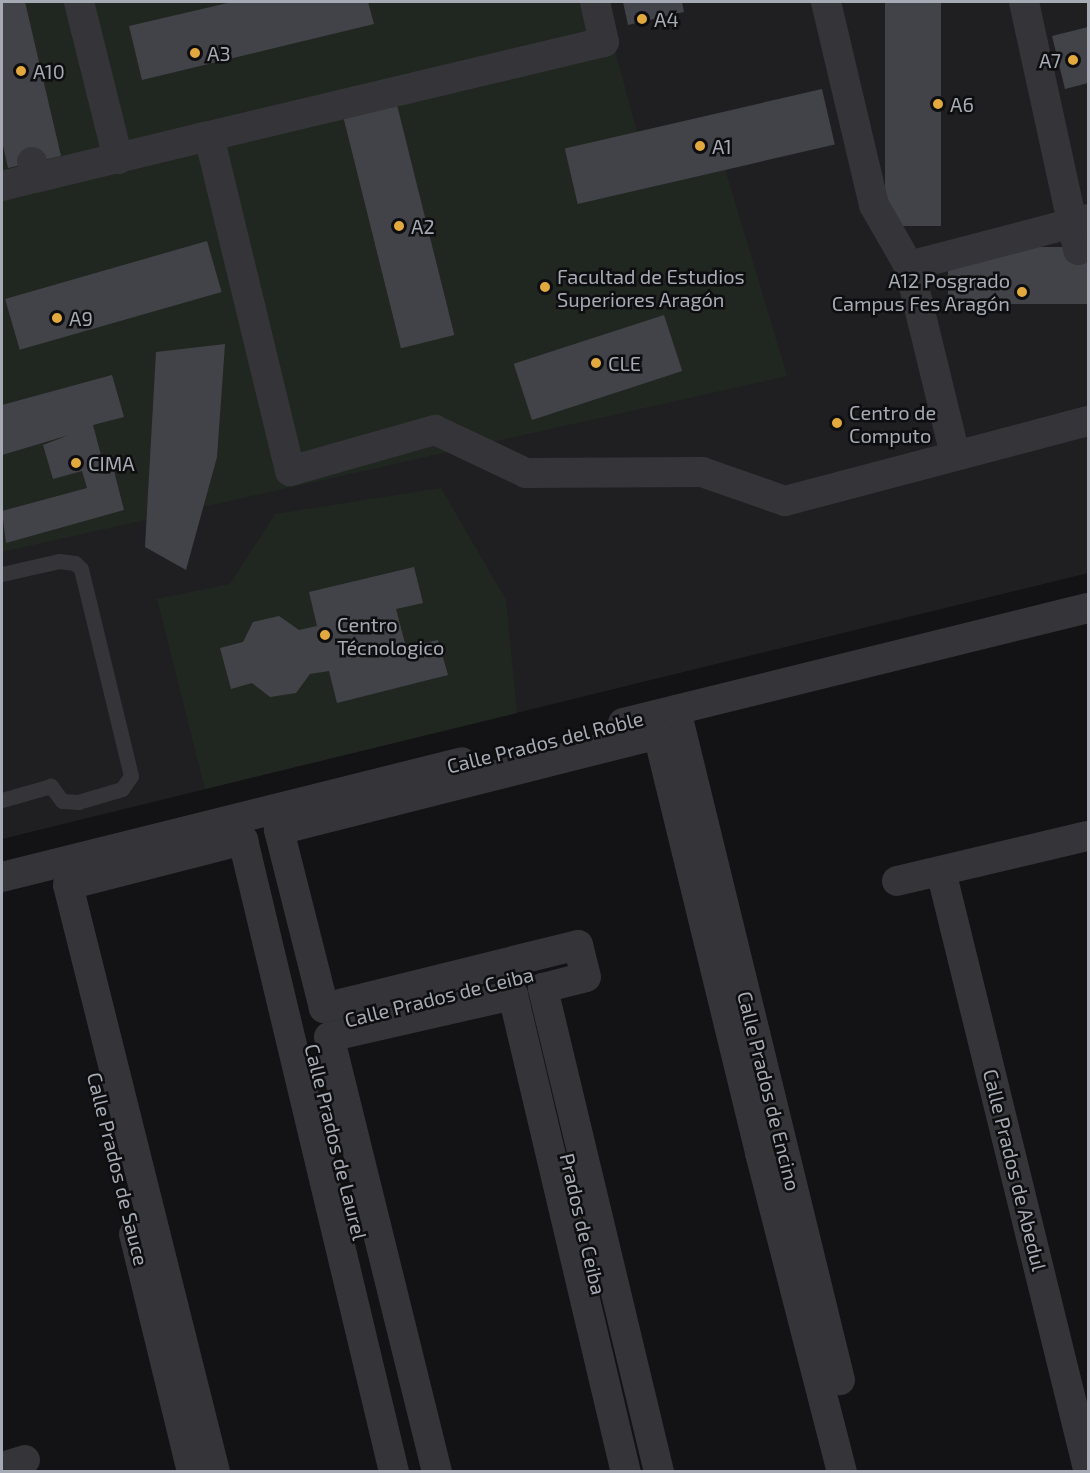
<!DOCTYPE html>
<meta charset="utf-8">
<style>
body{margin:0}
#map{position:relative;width:1090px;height:1473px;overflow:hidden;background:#131315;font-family:"Exo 2",sans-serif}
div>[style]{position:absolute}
.built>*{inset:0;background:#1f1f22}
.green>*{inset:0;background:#202720}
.building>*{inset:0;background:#424348;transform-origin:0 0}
.lane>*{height:15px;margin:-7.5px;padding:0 7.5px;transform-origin:7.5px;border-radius:7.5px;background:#353539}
.street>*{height:30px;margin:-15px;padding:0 15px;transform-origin:15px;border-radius:15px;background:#353539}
.dots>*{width:16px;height:16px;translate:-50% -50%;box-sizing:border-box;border:3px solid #0e0e10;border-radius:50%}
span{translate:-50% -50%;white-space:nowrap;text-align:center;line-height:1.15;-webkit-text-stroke:5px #0e0e10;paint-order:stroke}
.poi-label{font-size:20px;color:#a6aab4}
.left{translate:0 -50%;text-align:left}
.right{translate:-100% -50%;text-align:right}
.street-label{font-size:20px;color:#a6aab4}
.frame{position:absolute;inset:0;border:3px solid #a6aab4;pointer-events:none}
</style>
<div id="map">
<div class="built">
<i style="clip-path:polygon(2px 2px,1088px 2px,1088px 573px,2px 839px)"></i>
</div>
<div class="green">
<i style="clip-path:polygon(2px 2px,602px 2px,637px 132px,565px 149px,577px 203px,725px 169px,787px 376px,2px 552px)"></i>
<i style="clip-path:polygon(441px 488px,506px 600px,517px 713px,205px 789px,157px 599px,230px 584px,275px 514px)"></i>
</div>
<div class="building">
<i style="clip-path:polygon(2px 2px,25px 2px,61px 156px,8px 168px,2px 141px)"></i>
<i style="clip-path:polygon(232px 2px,368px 2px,374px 24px,142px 80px,129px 26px)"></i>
<i style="clip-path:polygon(623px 2px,682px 2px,684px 12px,628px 25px)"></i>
<i style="left:885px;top:2px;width:56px;height:224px"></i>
<i style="clip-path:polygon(1088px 27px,1088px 83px,1065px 89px,1052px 36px)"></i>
<i style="left:822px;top:89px;width:57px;height:264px;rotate:77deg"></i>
<i style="left:397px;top:105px;width:237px;height:55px;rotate:76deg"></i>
<i style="left:207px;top:241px;width:53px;height:210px;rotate:74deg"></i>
<i style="left:1088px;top:247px;width:57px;height:140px;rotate:90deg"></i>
<i style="left:664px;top:315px;width:59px;height:158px;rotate:72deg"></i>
<i style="clip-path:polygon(225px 344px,217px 457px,186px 570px,145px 547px,156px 352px)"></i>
<i style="clip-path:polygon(112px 375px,124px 417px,93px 425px,106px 474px,114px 471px,124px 510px,6px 543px,2px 511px,87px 488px,82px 471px,53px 479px,43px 445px,69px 435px,2px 455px,2px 405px)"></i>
<i style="clip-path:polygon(414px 567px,423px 603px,396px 609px,406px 647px,438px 640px,448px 675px,337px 703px,329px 671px,310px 674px,296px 693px,270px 697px,252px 683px,231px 689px,220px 648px,243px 642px,253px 622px,279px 616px,299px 630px,317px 626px,309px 592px)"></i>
</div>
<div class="lane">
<i style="left:2px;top:574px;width:58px;rotate:-12.8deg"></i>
<i style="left:59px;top:561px;width:16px;rotate:7deg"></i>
<i style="left:75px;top:563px;width:8px;rotate:45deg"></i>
<i style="left:81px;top:569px;width:213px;rotate:76.4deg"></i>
<i style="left:131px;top:776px;width:16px;rotate:125deg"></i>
<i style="left:122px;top:789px;width:46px;rotate:163.5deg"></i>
<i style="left:78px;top:802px;width:16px;rotate:-176deg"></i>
<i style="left:62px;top:801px;width:19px;rotate:-126deg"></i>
<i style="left:51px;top:786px;width:51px;rotate:164.1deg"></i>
</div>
<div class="street">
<i style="left:79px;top:2px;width:162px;rotate:76deg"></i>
<i style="left:595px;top:2px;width:41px;rotate:77.3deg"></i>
<i style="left:604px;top:42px;width:406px;rotate:166.6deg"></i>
<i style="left:209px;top:136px;width:345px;rotate:76.4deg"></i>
<i style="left:290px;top:471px;width:151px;rotate:-15.8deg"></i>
<i style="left:435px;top:430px;width:101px;rotate:25.3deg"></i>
<i style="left:526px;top:473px;width:176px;rotate:-0.3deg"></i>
<i style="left:702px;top:472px;width:88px;rotate:19.3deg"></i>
<i style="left:785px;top:501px;width:313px;rotate:-14.8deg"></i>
<i style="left:826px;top:2px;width:209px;rotate:76.7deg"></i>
<i style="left:874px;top:205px;width:70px;rotate:60.2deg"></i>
<i style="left:909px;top:266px;width:195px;rotate:76.3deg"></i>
<i style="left:1024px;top:2px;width:254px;rotate:77.7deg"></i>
<i style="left:32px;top:162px;width:16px;rotate:79deg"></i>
<i style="left:35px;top:178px;width:179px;rotate:-13.6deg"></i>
<i style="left:2px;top:186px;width:34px;rotate:-14deg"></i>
<i style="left:909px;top:266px;width:185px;rotate:-14.7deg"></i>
<i style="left:676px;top:710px;width:690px;rotate:76.25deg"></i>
<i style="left:623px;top:723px;width:479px;rotate:-13.9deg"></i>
<i style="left:941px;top:871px;width:616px;rotate:76.19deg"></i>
<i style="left:2px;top:877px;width:474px;rotate:-14deg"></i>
<i style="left:897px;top:881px;width:196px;rotate:-13.3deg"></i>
<i style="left:134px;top:1234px;width:245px;rotate:76.3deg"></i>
<i style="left:2px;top:1467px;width:24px;rotate:-17deg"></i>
<i style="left:215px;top:1472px;width:605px;rotate:-104.06deg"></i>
<i style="left:68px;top:885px;width:181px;rotate:-14.4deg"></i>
<i style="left:243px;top:840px;width:650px;rotate:76.56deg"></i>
<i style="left:437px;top:1472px;width:448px;rotate:-103.9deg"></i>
<i style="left:329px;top:1037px;width:189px;rotate:-12.9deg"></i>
<i style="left:513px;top:995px;width:490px;rotate:76.7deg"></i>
<i style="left:659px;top:1472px;width:498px;rotate:-103.5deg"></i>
<i style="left:543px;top:988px;width:44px;rotate:-14.3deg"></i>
<i style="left:586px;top:977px;width:33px;rotate:-104deg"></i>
<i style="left:578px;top:945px;width:262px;rotate:166.1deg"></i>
<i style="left:324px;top:1008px;width:184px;rotate:-104.2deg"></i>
<i style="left:279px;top:830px;width:391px;rotate:-14.2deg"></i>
<i style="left:658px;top:734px;width:431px;rotate:76.3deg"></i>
<i style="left:760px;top:1153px;width:329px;rotate:75.6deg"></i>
</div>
<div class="dots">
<i style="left:642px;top:19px;background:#e2a93e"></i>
<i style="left:195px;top:53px;background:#e2a93e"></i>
<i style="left:1073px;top:60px;background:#e2a93e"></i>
<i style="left:21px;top:71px;background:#e2a93e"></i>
<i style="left:938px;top:104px;background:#e2a93e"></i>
<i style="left:700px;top:146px;background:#e2a93e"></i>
<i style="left:399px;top:226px;background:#e2a93e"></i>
<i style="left:545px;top:287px;background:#e2a93e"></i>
<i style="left:1022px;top:292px;background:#e2a93e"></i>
<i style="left:57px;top:318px;background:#e2a93e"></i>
<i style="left:596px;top:363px;background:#e2a93e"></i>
<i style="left:837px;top:423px;background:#e2a93e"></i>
<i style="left:76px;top:463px;background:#e2a93e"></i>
<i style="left:325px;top:635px;background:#e2a93e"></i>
</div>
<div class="poi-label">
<span class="left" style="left:654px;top:19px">A4</span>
<span class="left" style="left:207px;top:53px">A3</span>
<span class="right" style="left:1061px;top:60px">A7</span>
<span class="left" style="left:33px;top:71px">A10</span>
<span class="left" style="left:950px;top:104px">A6</span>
<span class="left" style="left:712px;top:146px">A1</span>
<span class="left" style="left:411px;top:226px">A2</span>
<span class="left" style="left:557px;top:288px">Facultad de Estudios<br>Superiores Aragón</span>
<span class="right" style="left:1010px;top:292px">A12 Posgrado<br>Campus Fes Aragón</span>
<span class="left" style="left:69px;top:318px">A9</span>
<span class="left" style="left:608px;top:363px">CLE</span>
<span class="left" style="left:849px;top:424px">Centro de<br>Computo</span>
<span class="left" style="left:88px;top:463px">CIMA</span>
<span class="left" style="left:337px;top:636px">Centro<br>Técnologico</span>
</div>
<div class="street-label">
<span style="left:545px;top:742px;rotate:-14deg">Calle Prados del Roble</span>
<span style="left:439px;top:997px;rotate:-14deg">Calle Prados de Ceiba</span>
<span style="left:769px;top:1091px;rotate:76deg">Calle Prados de Encino</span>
<span style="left:336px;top:1142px;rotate:76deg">Calle Prados de Laurel</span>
<span style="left:118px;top:1169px;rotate:76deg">Calle Prados de Sauce</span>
<span style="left:1015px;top:1170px;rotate:76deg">Calle Prados de Abedul</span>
<span style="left:583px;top:1224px;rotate:77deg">Prados de Ceiba</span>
</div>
<div class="frame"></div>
</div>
